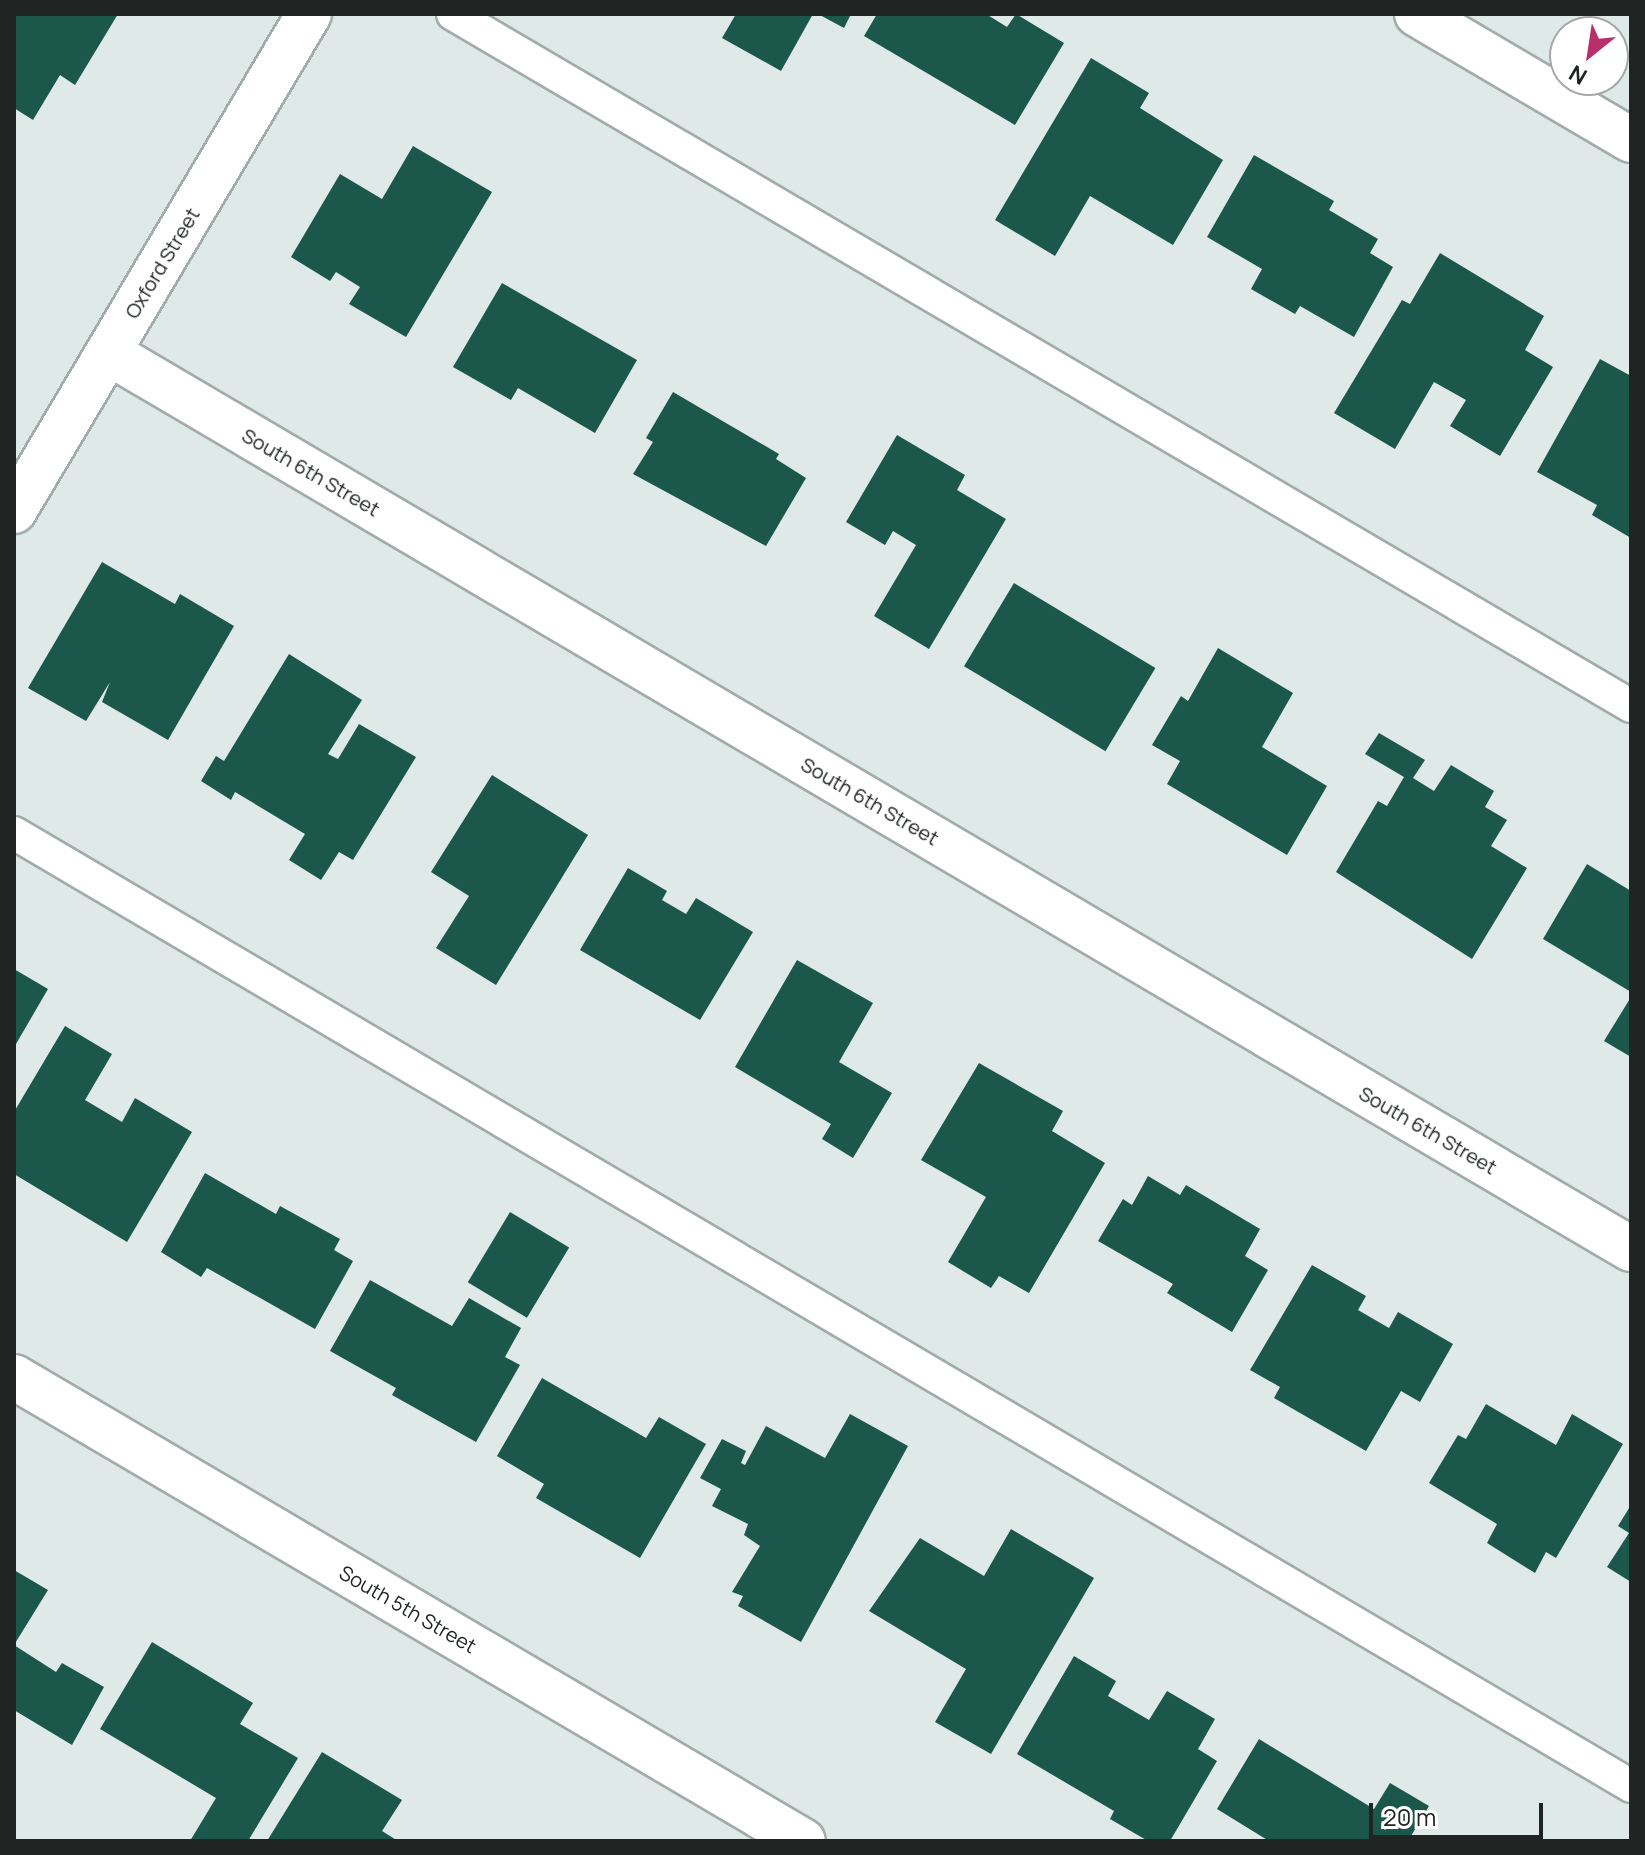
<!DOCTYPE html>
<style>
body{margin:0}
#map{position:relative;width:1645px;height:1855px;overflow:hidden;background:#dfe9e7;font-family:Manrope,sans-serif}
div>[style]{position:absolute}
.building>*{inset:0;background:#1c574c;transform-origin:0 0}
.roads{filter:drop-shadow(2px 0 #a2aca9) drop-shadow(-2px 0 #a2aca9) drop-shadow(0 2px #a2aca9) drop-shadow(0 -2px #a2aca9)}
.service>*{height:32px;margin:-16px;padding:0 16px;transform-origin:16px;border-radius:16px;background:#fff}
.minor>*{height:44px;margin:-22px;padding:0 22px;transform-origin:22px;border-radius:22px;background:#fff}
.secondary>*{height:44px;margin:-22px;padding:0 22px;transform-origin:22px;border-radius:22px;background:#fff}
span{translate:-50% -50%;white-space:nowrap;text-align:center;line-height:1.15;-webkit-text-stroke:8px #fff;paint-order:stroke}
.street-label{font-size:20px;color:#202423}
.frame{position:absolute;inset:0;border:16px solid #202423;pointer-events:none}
.north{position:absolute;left:1549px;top:16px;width:80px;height:80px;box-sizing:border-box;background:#fff;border:2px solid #a6a7a7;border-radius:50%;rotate:210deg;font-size:22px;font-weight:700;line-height:32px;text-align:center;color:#202423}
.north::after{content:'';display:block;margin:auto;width:28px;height:36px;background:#b92f6c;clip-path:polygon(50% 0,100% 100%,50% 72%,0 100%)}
.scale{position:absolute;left:1369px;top:1803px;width:174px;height:36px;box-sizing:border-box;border:4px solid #202423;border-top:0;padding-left:10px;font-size:24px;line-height:28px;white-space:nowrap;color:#202423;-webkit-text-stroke:6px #fff;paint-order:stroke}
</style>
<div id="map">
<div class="building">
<i style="clip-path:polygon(14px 14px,118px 14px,75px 85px,60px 75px,33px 120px,14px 108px)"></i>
<i style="clip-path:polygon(736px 14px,813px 14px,781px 71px,722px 38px)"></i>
<i style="clip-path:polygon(818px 14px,851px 14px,844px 28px)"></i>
<i style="clip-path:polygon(877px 14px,986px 14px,1007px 27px,1016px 14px,1064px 43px,1015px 125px,864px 36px)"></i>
<i style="clip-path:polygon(1091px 58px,1149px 93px,1140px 108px,1223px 160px,1173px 245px,1090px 196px,1055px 256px,995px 220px)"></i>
<i style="clip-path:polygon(413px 146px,492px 192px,406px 337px,349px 304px,360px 287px,336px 272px,330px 281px,291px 257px,340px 174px,382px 199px)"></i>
<i style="clip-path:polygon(1254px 155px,1334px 201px,1329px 210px,1378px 239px,1370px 253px,1393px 267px,1354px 337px,1300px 306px,1295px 314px,1251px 289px,1262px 269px,1207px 237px)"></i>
<i style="clip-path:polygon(1440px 253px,1544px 316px,1525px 350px,1553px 367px,1500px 456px,1450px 426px,1466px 400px,1434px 382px,1395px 449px,1334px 413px,1402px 300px,1410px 304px)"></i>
<i style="clip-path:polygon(502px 283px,637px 360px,595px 433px,518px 388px,511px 400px,453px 367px)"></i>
<i style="clip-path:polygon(1600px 359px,1631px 376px,1631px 538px,1592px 515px,1597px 505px,1537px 472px)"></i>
<i style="clip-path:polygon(673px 392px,779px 454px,776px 459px,806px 478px,766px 546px,633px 474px,653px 442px,646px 438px)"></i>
<i style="clip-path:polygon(897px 435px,965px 475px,957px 490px,1006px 519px,929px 649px,874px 616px,916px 545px,893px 531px,885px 545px,846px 522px)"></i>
<i style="clip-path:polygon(102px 562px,175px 604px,180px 594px,234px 626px,168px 740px,102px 702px,110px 682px,86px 721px,28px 688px)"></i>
<i style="left:1014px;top:583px;width:165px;height:97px;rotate:31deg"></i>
<i style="clip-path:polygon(1218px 648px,1293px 693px,1262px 747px,1327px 786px,1287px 855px,1167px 784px,1180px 761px,1152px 745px,1181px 696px,1188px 701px)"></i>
<i style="clip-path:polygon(289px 654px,362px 700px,328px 754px,338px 759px,359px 724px,416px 757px,353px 860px,339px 852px,321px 880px,289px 860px,305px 834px,235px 792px,231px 800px,201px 781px,216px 756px,224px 761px)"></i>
<i style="clip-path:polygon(1379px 733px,1425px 760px,1413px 778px,1434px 791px,1451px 765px,1494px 791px,1485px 807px,1507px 820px,1491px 846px,1527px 868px,1472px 959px,1336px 872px,1378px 801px,1387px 806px,1404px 777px,1365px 754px)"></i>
<i style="clip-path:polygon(492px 775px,588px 835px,496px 985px,436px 948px,469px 896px,431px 872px)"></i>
<i style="clip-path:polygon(1587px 864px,1631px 891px,1631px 992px,1543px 939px)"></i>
<i style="clip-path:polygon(628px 868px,667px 891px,662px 900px,686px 914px,696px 898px,753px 932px,700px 1020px,580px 950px)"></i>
<i style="clip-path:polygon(797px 960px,873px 1003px,839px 1062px,892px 1093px,853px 1158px,822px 1139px,831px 1124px,735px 1067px)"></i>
<i style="clip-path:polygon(14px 969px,48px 989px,16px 1044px,14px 1043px)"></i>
<i style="clip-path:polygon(1631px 997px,1631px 1057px,1604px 1041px)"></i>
<i style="clip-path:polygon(65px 1026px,112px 1054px,85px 1100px,122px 1122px,135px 1098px,192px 1132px,127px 1242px,14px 1174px,14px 1112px)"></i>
<i style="clip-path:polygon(979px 1063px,1063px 1111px,1052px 1131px,1105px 1163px,1029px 1293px,999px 1276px,991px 1288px,948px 1262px,986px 1197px,921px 1160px)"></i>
<i style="clip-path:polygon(205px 1173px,276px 1214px,280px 1206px,340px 1239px,334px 1250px,353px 1261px,315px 1329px,207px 1268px,201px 1277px,161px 1252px)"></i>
<i style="clip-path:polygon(1148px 1176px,1180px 1195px,1186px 1185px,1260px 1229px,1245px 1256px,1268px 1270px,1232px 1332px,1167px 1293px,1173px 1284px,1098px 1241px,1123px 1199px,1132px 1205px)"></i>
<i style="left:510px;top:1212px;width:69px;height:82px;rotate:31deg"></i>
<i style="clip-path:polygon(1312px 1265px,1366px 1296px,1358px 1310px,1389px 1328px,1398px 1312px,1453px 1344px,1420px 1402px,1401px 1391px,1366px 1451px,1274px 1398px,1280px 1387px,1250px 1370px)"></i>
<i style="clip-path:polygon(370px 1280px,452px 1326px,469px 1298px,521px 1328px,505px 1357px,520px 1365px,476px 1442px,392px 1395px,396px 1388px,330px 1351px)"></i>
<i style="clip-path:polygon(542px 1378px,646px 1438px,659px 1417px,706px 1444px,640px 1558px,536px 1498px,544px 1484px,497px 1456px)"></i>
<i style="clip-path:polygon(1486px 1404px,1556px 1445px,1572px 1414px,1623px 1444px,1556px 1558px,1546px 1552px,1535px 1573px,1487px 1543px,1497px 1524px,1429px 1483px,1458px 1435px,1466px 1439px)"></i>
<i style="clip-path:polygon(850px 1414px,908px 1446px,801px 1642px,738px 1606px,743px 1596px,732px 1592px,760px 1546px,744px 1535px,748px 1524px,712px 1506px,721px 1489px,700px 1478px,722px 1439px,746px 1451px,741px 1463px,745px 1465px,766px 1426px,825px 1458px)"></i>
<i style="clip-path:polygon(1631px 1505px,1631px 1582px,1607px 1567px,1629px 1533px,1618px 1526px)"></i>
<i style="clip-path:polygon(1011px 1529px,1094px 1578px,991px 1754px,935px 1722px,966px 1669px,869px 1611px,920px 1538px,984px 1576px)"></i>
<i style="clip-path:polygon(14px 1570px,48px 1590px,14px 1645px,56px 1672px,62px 1663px,104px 1687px,72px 1745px,14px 1710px)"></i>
<i style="clip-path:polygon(152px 1642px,253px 1703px,240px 1724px,298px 1758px,248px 1841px,190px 1841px,216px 1798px,100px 1729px)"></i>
<i style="clip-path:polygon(1074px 1656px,1116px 1681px,1108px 1696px,1149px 1720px,1167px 1691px,1215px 1719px,1198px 1749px,1217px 1761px,1170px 1841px,1148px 1841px,1110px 1819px,1114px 1811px,1017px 1754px)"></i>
<i style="clip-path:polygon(1259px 1739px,1374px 1809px,1390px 1783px,1429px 1806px,1408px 1841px,1269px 1841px,1217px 1809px)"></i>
<i style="clip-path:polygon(322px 1752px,402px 1800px,382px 1831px,398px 1841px,267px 1841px)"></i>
</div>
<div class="roads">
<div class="service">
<i style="left:453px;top:14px;width:1366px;rotate:30.43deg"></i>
<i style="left:14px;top:833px;width:1877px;rotate:30.51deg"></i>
</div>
<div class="minor">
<i style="left:109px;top:353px;width:1766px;rotate:30.49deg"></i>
<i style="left:14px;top:511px;width:578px;rotate:-59.31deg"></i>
<i style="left:14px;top:1377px;width:915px;rotate:30.46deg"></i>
</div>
<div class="secondary">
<i style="left:1417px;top:14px;width:248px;rotate:30.5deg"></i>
</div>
</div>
<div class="street-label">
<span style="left:162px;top:263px;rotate:-59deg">Oxford Street</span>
<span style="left:311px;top:472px;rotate:30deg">South 6th Street</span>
<span style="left:870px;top:801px;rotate:30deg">South 6th Street</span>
<span style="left:1428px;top:1130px;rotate:30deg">South 6th Street</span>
<span style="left:408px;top:1609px;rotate:30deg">South 5th Street</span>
</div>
<div class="frame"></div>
<div class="north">N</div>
<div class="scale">20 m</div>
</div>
